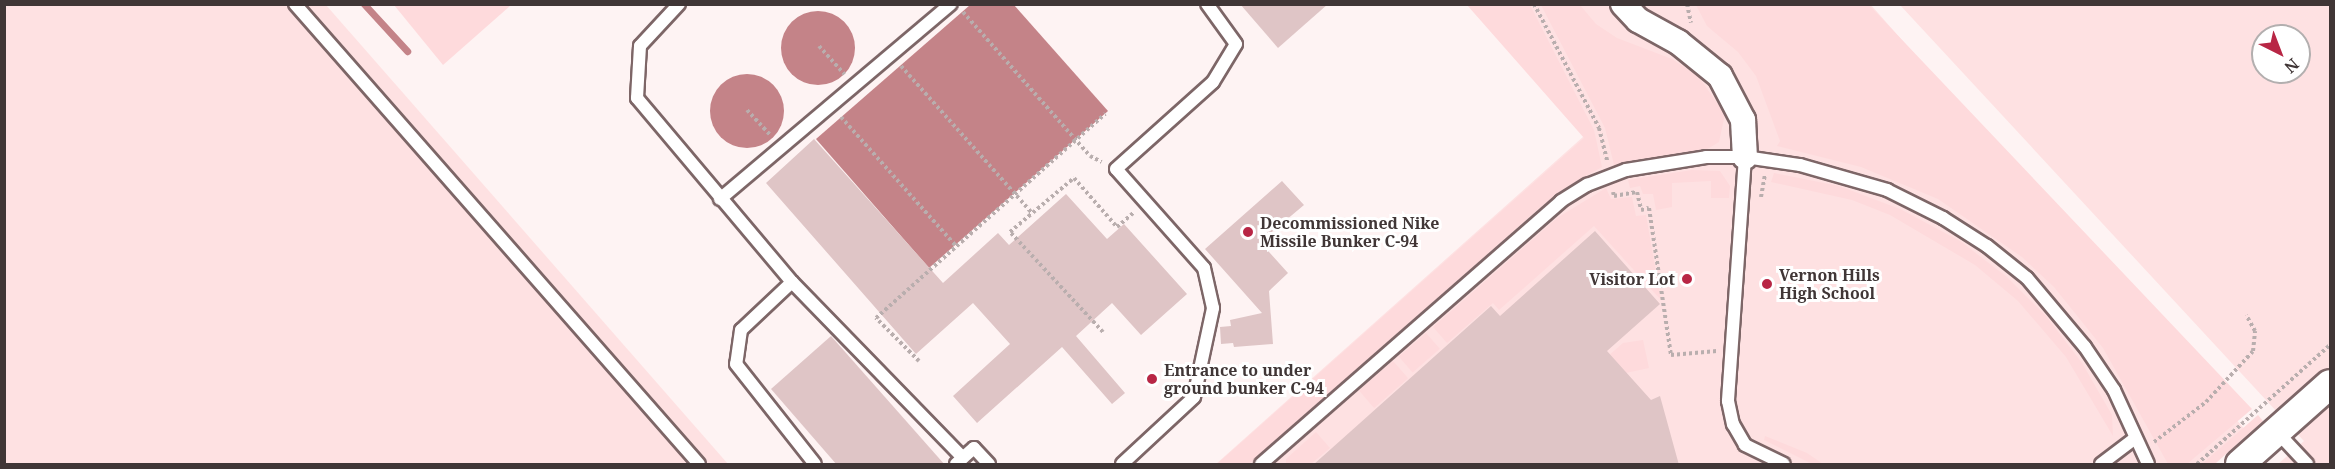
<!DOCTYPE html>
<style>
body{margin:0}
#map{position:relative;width:2335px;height:469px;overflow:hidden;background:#fef3f3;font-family:"Noto Serif",serif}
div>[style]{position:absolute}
.built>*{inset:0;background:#fee1e2}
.green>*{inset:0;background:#fedadc;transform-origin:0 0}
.water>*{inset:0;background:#c48388}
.round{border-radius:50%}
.stream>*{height:7px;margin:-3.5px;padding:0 3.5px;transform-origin:3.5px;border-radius:3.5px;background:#c48388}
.building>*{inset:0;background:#dfc5c6}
.path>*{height:4px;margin-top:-2px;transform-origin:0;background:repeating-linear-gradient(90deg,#b9aeae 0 3px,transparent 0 6px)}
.roads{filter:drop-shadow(2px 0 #7d6667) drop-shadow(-2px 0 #7d6667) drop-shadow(0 2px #7d6667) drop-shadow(0 -2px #7d6667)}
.service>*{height:12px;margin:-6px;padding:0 6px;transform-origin:6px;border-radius:6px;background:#fff}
.minor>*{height:24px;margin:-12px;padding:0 12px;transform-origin:12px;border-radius:12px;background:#fff}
.tertiary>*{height:28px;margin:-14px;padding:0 14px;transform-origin:14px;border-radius:14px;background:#fff}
.dots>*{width:16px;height:16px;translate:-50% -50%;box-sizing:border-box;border:3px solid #fff;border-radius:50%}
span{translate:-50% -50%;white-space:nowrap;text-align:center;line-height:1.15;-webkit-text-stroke:6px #fff;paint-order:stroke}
.poi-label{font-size:16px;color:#403636;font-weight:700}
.left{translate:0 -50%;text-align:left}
.right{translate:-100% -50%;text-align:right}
.frame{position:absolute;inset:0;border:6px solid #403636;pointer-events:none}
.north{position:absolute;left:2251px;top:24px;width:60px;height:60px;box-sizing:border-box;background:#fff;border:2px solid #b3afaf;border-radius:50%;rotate:138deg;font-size:16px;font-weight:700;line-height:24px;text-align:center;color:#403636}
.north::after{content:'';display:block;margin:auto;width:21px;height:27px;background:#b82645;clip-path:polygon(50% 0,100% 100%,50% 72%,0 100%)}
</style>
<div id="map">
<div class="built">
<i style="clip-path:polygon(1469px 4px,1871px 5px,2248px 433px,2212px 464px,1216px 464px,1584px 136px)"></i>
<i style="clip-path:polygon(4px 5px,326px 5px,728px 464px,5px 464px)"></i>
<i style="clip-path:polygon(evenodd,1900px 5px,2330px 5px,2330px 464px,2278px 464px,2304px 441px,1900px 5px,2263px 36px,2299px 36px,2299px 72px,2263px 72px,2263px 36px)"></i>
</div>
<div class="green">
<i style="clip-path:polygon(394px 5px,511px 5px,443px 65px)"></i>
<i style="clip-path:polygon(1467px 5px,1530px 5px,1594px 130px,1602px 167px,1566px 187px,1537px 210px,1249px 464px,1217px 464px,1584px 138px)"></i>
<i style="clip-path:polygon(1541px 5px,1580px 5px,1596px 24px,1617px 38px,1672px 59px,1698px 76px,1725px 114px,1719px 142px,1704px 151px,1614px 165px,1605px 128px)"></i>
<i style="clip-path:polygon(1696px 5px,1869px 5px,2252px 409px,2187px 464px,2168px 464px,2103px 348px,2054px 287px,2022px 257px,1938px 199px,1861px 167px,1777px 146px,1780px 141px,1756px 76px,1738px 52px,1707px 26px)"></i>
<i style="clip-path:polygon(1692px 170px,1720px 171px,1730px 186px,1729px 198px,1711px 198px,1711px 181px,1672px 183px,1672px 207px,1656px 210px,1653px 194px,1643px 194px,1640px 186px,1630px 188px,1628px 180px)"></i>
<i style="clip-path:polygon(1774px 173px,1839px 186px,1900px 209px,1960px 241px,2007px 277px,2046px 316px,2082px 363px,2112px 415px,2113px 436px,2066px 357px,2018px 301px,1975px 265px,1890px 215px,1852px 200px,1771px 182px)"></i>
<i style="clip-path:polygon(1606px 188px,1611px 199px,1632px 197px,1636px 216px,1646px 215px,1661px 300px,1594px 226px,1499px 310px,1493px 303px,1447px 343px,1433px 327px,1557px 218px)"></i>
<i style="left:1426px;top:333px;width:21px;height:36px;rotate:49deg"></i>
<i style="clip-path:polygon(1643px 340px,1649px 368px,1621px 374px,1607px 357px,1623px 343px)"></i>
<i style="left:1393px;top:361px;width:23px;height:45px;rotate:49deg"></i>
<i style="clip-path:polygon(2258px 415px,2263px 421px,2216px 463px,2202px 464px)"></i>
<i style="clip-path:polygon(1316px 432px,1330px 448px,1311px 464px,1286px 464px,1286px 459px)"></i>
<i style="clip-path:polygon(1765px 436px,1807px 453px,1823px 464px,1812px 464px,1764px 440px)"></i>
</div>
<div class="water">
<i style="clip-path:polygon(970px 5px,1014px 5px,1108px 111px,929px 268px,816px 139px)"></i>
<i class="round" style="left:781px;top:11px;width:74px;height:74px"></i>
<i class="round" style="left:710px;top:74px;width:74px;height:74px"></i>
</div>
<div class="stream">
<i style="left:364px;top:4px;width:64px;rotate:47.5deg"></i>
</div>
<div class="building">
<i style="clip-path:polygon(1240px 4px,1328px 4px,1278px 48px)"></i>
<i style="clip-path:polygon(814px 139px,943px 283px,998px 233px,1009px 245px,1066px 194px,1107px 239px,1124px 224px,1187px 294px,1141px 335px,1112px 303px,1076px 336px,1125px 393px,1112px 404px,1062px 347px,977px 423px,953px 396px,1010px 344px,973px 303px,916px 354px,766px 183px)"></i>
<i style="clip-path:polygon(1282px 181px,1304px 205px,1260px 242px,1288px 273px,1269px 291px,1273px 344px,1234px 347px,1233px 343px,1221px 344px,1220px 327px,1231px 326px,1230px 320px,1262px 313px,1205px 249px)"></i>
<i style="clip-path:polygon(1595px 231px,1660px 304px,1607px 351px,1651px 400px,1660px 396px,1679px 465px,1313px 465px,1491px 306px,1500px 316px)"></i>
<i style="clip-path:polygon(831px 336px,945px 465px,837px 465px,771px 389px)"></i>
</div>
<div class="path">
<i style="left:1534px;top:4px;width:140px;rotate:62.3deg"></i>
<i style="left:1599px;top:128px;width:34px;rotate:76deg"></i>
<i style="left:1687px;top:4px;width:19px;rotate:78deg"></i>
<i style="left:963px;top:12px;width:192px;rotate:48.6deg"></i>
<i style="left:1090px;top:156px;width:13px;rotate:27deg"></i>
<i style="left:819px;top:46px;width:38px;rotate:48deg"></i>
<i style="left:901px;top:66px;width:197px;rotate:48.3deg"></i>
<i style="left:747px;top:110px;width:35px;rotate:47deg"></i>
<i style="left:841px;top:117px;width:173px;rotate:48.3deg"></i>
<i style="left:1613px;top:192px;width:4px;rotate:76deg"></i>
<i style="left:1614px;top:196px;width:23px;rotate:-10deg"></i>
<i style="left:1637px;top:192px;width:18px;rotate:77deg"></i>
<i style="left:1641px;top:210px;width:8px;rotate:-14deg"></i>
<i style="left:1649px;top:208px;width:149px;rotate:81.5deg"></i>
<i style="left:1671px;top:355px;width:46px;rotate:-5deg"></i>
<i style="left:1761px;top:197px;width:22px;rotate:-80deg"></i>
<i style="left:1103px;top:332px;width:137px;rotate:-132.9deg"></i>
<i style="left:1010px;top:232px;width:84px;rotate:-40.2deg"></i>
<i style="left:1074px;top:178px;width:65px;rotate:48.7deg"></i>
<i style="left:1117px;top:227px;width:23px;rotate:-41deg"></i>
<i style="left:919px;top:361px;width:61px;rotate:-135deg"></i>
<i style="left:876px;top:318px;width:307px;rotate:-41.7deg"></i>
<i style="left:2154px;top:442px;width:66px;rotate:-37.6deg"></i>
<i style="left:2206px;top:402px;width:69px;rotate:-47.3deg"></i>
<i style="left:2253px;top:351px;width:20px;rotate:-84deg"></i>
<i style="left:2255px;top:331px;width:18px;rotate:-119deg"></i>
<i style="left:2197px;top:464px;width:178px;rotate:-41.8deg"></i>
</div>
<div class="roads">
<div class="service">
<i style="left:295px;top:4px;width:612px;rotate:48.71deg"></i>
<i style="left:679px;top:4px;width:57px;rotate:132.9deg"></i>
<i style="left:640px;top:46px;width:52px;rotate:93.3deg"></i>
<i style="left:637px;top:98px;width:241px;rotate:49.9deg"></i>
<i style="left:792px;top:282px;width:245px;rotate:45.8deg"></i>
<i style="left:1745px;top:157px;width:245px;rotate:94deg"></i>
<i style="left:1728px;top:401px;width:24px;rotate:78deg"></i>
<i style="left:1733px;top:424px;width:24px;rotate:60deg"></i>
<i style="left:1745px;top:445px;width:43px;rotate:26deg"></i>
<i style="left:720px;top:199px;width:302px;rotate:-40.2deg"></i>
<i style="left:792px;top:282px;width:70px;rotate:136.7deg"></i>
<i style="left:741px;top:330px;width:34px;rotate:98deg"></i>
<i style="left:736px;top:364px;width:127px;rotate:51.7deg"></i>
<i style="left:2277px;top:432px;width:44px;rotate:46.8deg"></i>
<i style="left:956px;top:464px;width:24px;rotate:-42deg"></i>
<i style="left:974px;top:448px;width:22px;rotate:47deg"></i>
<i style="left:1122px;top:464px;width:98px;rotate:-42.9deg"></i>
<i style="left:1194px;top:397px;width:91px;rotate:-77.9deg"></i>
<i style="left:1213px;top:308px;width:41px;rotate:-102.7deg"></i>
<i style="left:1204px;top:268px;width:132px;rotate:-131.6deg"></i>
<i style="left:1116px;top:169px;width:130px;rotate:-41.9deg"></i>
<i style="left:1213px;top:82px;width:44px;rotate:-58.8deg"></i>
<i style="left:1236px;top:44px;width:49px;rotate:-125.9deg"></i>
<i style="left:1261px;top:464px;width:399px;rotate:-41.2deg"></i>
<i style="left:1561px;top:201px;width:31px;rotate:-32deg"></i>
<i style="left:1587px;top:185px;width:42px;rotate:-21deg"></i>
<i style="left:1626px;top:170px;width:81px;rotate:-9.2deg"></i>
<i style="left:1706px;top:157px;width:39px"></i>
<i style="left:1745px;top:157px;width:56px;rotate:8.3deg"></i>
<i style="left:1800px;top:165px;width:91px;rotate:16deg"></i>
<i style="left:1887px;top:190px;width:63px;rotate:26.6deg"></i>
<i style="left:1943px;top:218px;width:52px;rotate:32.5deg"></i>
<i style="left:1987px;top:246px;width:51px;rotate:38.7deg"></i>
<i style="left:2027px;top:278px;width:90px;rotate:50deg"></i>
<i style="left:2085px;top:347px;width:52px;rotate:56deg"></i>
<i style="left:2114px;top:390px;width:81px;rotate:65.3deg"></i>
<i style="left:2101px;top:464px;width:41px;rotate:-37.1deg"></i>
</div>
<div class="minor">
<i style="left:1623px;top:4px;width:22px;rotate:47deg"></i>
<i style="left:1638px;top:20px;width:46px;rotate:28.8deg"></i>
<i style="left:1678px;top:42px;width:54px;rotate:39deg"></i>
<i style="left:1720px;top:76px;width:50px;rotate:62.4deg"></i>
<i style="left:1743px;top:120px;width:37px;rotate:87deg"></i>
</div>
<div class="tertiary">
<i style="left:2240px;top:464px;width:120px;rotate:-41.6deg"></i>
</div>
</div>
<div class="dots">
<i style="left:1248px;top:232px;background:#b82645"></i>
<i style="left:1687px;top:279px;background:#b82645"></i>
<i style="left:1767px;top:284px;background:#b82645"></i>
<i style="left:1152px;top:379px;background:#b82645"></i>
</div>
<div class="poi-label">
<span class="left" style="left:1260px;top:232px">Decommissioned Nike<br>Missile Bunker C-94</span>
<span class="left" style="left:1779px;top:284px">Vernon Hills<br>High School</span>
<span class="right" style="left:1675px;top:279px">Visitor Lot</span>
<span class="left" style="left:1164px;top:379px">Entrance to under<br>ground bunker C-94</span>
</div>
<div class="frame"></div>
<div class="north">N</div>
</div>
